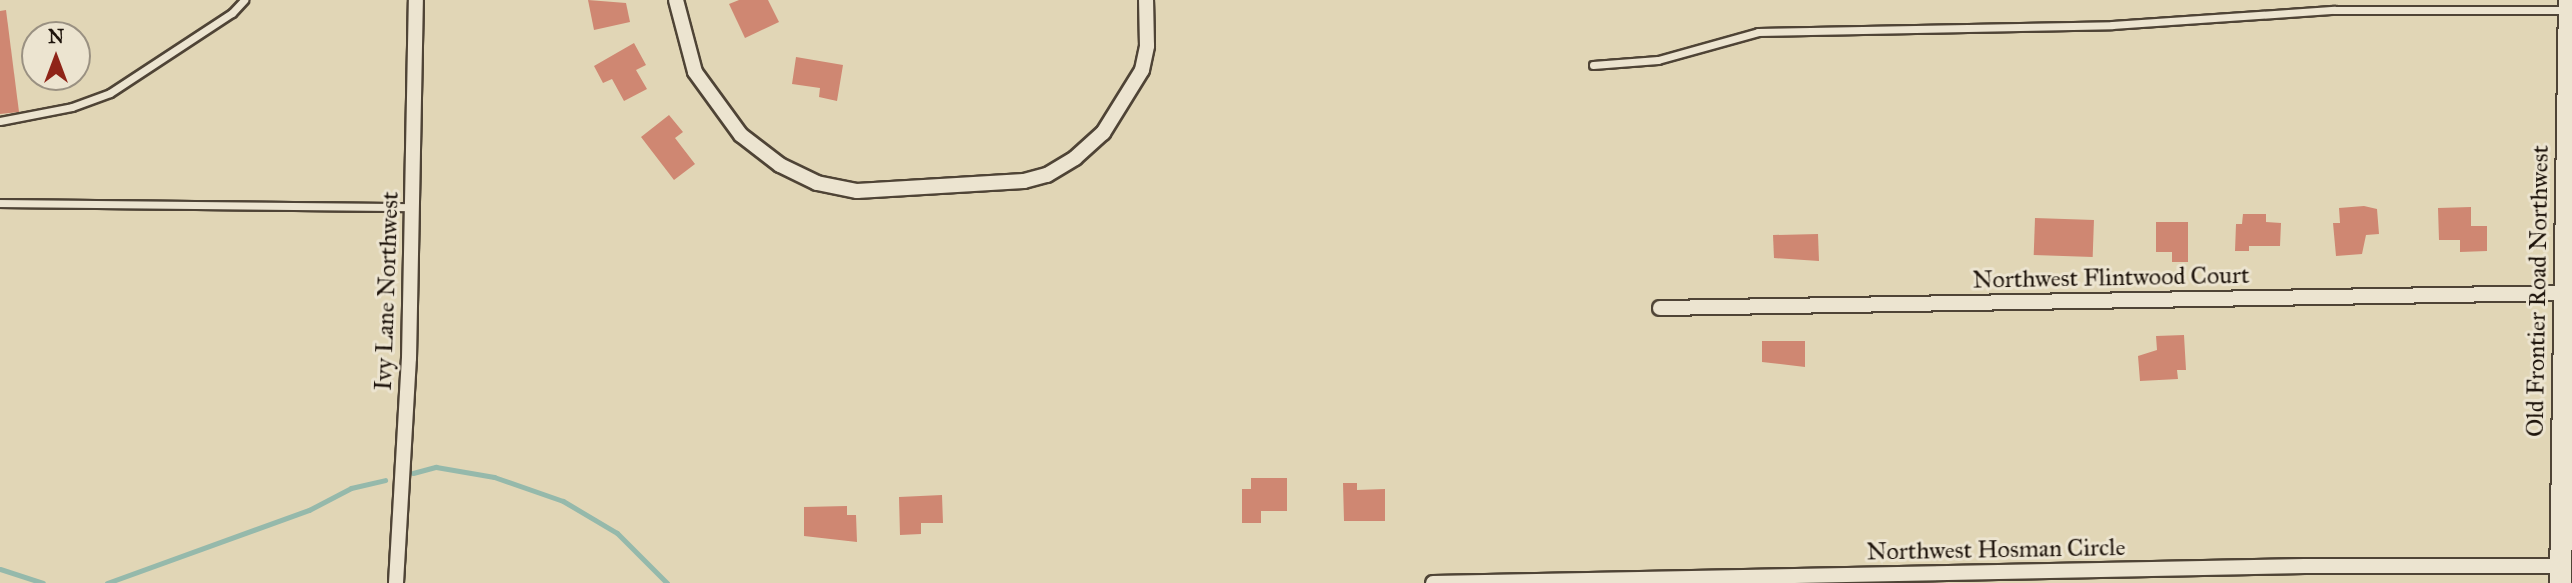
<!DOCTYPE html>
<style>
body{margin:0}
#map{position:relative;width:2572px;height:583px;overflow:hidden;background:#e1d6b6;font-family:"IM FELL Great Primer",serif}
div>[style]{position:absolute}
.stream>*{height:5px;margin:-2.5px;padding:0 2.5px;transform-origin:2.5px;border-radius:2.5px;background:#95b9ab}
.building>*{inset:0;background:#cf8772;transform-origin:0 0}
.roads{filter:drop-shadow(2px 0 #4f4436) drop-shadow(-2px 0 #4f4436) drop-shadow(0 2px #4f4436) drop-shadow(0 -2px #4f4436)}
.lane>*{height:7px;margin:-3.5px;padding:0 3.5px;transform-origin:3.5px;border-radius:3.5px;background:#ece4d0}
.street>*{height:14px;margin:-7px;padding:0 7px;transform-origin:7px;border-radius:7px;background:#ece4d0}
.secondary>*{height:21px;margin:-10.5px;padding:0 10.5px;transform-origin:10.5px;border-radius:10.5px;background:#ece4d0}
span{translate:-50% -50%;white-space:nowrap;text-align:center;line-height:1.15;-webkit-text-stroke:6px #ece4d0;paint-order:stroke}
.street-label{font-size:24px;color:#1e140c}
.north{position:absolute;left:21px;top:21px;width:70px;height:70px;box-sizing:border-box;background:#ece4d0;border:2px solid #9a9182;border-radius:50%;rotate:0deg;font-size:19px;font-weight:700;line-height:28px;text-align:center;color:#1e140c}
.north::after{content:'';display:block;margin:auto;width:24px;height:32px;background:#8f2418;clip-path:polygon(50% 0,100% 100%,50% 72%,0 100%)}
</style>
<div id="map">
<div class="stream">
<i style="left:413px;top:473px;width:24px;rotate:-15deg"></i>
<i style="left:436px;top:467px;width:59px;rotate:9.8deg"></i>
<i style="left:494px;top:477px;width:73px;rotate:19.2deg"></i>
<i style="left:563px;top:501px;width:63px;rotate:30.7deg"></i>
<i style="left:617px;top:533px;width:71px;rotate:45deg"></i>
<i style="left:0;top:569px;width:45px;rotate:18deg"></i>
<i style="left:107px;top:583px;width:215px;rotate:-19.9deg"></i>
<i style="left:309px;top:510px;width:47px;rotate:-27.6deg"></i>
<i style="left:351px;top:488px;width:35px;rotate:-13deg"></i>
</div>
<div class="building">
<i style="clip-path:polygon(588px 0,626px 3px,630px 22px,594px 30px)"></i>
<i style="clip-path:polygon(739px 0,768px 0,779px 22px,745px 38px,729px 4px)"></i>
<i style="clip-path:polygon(6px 10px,19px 112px,0 114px,0 11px)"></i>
<i style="clip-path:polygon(634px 43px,646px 65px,636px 70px,647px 89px,624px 101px,612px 79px,603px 83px,594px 66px)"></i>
<i style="clip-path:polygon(796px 57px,843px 65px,837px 101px,819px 97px,820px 88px,792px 84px)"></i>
<i style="clip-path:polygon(669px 115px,683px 132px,675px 138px,695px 164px,674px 180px,641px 137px)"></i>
<i style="clip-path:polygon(2364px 206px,2377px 209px,2379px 234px,2366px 235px,2362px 254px,2336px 256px,2333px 223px,2340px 223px,2339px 208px)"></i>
<i style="clip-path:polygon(2471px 207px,2471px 226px,2487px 226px,2487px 251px,2460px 252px,2460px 240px,2439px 240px,2438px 208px)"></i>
<i style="clip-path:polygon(2243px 214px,2266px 214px,2266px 222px,2281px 223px,2280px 246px,2249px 246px,2249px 251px,2235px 251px,2236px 224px,2242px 224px)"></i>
<i style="left:2035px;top:218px;width:59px;height:37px;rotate:2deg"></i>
<i style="clip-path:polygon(2156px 222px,2188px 222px,2188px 262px,2172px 262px,2172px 252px,2156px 252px)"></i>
<i style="clip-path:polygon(1818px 234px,1819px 261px,1774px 258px,1773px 235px)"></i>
<i style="clip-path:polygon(2184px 335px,2186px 370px,2177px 370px,2178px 379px,2140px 381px,2138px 356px,2157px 350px,2156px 336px)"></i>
<i style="clip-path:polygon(1762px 341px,1805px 341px,1805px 367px,1762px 362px)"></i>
<i style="clip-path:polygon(1251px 478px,1287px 478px,1287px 511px,1261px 511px,1261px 523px,1242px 523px,1242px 489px,1251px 489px)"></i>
<i style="clip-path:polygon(1343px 483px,1357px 483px,1357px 490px,1385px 489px,1385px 521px,1344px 521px)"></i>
<i style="clip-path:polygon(942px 495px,943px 523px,921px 523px,921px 534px,900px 535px,899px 497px)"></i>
<i style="clip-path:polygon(847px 506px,847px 515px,856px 515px,857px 542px,804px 536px,804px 507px)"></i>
</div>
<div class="roads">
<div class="lane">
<i style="left:1593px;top:65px;width:65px;rotate:-4.4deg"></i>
<i style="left:1658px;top:60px;width:104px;rotate:-15.6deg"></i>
<i style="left:1758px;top:32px;width:354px;rotate:-1.1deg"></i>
<i style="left:2112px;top:25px;width:223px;rotate:-3.9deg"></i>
<i style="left:2334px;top:10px;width:234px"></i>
<i style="left:0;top:121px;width:73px;rotate:-11deg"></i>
<i style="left:72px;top:107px;width:40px;rotate:-20.2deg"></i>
<i style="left:110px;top:93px;width:146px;rotate:-33.3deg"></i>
<i style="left:232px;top:13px;width:18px;rotate:-47deg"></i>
<i style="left:0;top:203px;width:413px;rotate:0.6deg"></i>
</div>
<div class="street">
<i style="left:676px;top:0;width:74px;rotate:75.2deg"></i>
<i style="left:695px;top:72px;width:78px;rotate:53.9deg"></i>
<i style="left:741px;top:135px;width:49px;rotate:37.6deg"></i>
<i style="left:780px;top:165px;width:41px;rotate:25.9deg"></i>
<i style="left:817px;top:183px;width:41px;rotate:11.3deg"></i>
<i style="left:857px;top:191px;width:167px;rotate:-3.4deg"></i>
<i style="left:1024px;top:181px;width:24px;rotate:-15deg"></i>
<i style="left:1047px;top:175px;width:33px;rotate:-31deg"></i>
<i style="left:1075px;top:158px;width:38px;rotate:-42deg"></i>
<i style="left:1103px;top:133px;width:74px;rotate:-58.2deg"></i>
<i style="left:1142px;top:70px;width:25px;rotate:-78deg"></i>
<i style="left:1147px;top:46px;width:46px;rotate:-91.2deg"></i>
<i style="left:1660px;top:308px;width:904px;rotate:-0.95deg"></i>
<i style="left:396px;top:583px;width:225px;rotate:-86.7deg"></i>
<i style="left:409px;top:358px;width:358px;rotate:-88.9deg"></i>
<i style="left:1433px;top:583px;width:872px;rotate:-1.12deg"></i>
<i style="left:2305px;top:566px;width:255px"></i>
</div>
<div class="secondary">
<i style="left:2560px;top:583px;width:583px;rotate:-89.12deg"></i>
</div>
</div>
<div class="street-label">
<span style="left:2111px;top:278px;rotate:-1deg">Northwest Flintwood Court</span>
<span style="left:387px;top:291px;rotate:-88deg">Ivy Lane Northwest</span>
<span style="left:2538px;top:291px;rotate:-89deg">Old Frontier Road Northwest</span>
<span style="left:1996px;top:550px;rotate:-1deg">Northwest Hosman Circle</span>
</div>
<div class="north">N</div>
</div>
